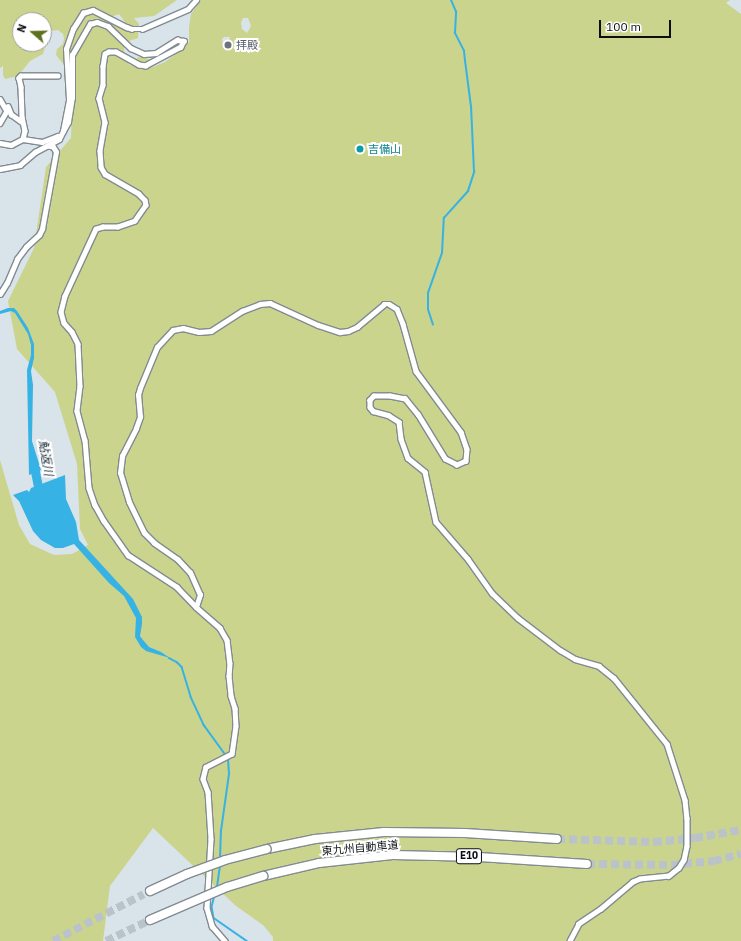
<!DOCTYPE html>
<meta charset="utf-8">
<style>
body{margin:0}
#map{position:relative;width:741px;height:941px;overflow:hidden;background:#d9e3ea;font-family:"IBM Plex Sans","Noto Sans JP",sans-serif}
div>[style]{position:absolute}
.green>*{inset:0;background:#cad48c}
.water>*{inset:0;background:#36b2e5}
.stream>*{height:1.5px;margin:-0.75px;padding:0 0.75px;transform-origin:0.75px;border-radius:0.75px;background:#36b2e5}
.river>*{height:9px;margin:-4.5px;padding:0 4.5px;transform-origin:4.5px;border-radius:4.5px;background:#36b2e5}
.motorway-tunnel>*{height:8px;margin-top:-4px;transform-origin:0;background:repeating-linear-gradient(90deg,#bac3c9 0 8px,transparent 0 12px)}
.roads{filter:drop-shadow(1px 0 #828b92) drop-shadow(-1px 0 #828b92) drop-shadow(0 1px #828b92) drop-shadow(0 -1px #828b92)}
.minor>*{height:4.5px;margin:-2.25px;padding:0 2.25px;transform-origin:2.25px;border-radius:2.25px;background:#fff}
.motorway>*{height:8px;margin:-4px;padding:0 4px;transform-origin:4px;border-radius:4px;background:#fff}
.bridges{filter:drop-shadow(1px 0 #828b92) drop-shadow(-1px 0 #828b92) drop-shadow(0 1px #828b92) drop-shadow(0 -1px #828b92)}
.motorway-bridge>*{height:8px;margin:-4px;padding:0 4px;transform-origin:4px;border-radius:4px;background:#fff}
.dots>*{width:11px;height:11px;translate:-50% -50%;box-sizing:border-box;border:2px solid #fff;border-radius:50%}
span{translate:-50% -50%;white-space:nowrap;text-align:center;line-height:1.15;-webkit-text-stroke:4px #fff;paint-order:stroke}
.shield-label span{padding:1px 3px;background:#fff;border:1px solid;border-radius:3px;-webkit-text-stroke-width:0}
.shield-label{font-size:10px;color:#0b0f11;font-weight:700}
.worship-label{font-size:11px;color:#5b616d}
.left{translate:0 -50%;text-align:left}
.culture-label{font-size:11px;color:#0d838f}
.street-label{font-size:11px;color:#0b0f11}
.water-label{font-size:12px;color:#1d313b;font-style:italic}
.north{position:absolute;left:12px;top:12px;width:40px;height:40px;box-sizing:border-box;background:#fff;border:1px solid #9d9fa0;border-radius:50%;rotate:290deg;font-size:11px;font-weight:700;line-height:16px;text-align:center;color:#0b0f11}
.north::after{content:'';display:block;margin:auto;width:14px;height:18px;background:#5e711f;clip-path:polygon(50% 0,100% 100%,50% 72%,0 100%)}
.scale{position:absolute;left:599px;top:20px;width:72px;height:18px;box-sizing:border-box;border:2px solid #0b0f11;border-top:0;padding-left:5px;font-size:12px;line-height:14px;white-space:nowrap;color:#0b0f11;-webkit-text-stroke:3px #fff;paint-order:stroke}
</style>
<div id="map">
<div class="green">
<i style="clip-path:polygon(evenodd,0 0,177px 0,154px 16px,134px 18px,139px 24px,138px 38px,126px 42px,124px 49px,125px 60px,130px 65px,135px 66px,137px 58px,143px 56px,150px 60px,153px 67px,165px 62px,184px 48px,189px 42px,189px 27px,191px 14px,201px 0,730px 0,726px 3px,741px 14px,741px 941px,273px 941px,273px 937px,263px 925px,236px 906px,153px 828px,110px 886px,103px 941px,0 941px,0 460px,19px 525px,30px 544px,54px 555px,72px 554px,88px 545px,80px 529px,77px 464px,55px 392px,17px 349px,8px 301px,34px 248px,46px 167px,71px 138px,72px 106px,69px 90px,65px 85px,64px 65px,56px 55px,57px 49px,63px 44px,64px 38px,63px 34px,58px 30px,44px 32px,44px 20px,20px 20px,18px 25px,20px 26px,20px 44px,44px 44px,44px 35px,48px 37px,43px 54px,30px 61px,18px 76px,5px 79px,3px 75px,3px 66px,0 68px,0 0,119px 14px,125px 22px,121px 26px,111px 17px,119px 14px,0 0,243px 18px,248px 18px,251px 26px,247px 33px,242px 29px,241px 23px,243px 18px,0 0,224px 37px,230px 37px,229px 42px,224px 48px,223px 47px,222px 39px,224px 37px)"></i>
</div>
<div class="water">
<i style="clip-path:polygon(8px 308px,14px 308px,17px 311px,28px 328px,34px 344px,34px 358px,31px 371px,33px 385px,32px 441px,41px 470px,29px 475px,27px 370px,31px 355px,31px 345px,28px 334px,15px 313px,11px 311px,0 314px,0 311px)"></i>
<i style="clip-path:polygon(65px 475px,66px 499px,76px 522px,79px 540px,133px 599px,142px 617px,142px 624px,140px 636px,143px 640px,149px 647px,161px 652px,170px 658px,146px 651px,141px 647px,135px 637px,136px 618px,124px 596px,109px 583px,74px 544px,63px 548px,55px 548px,41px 540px,33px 531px,19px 501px,13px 495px,27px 490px,29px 492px,31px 488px)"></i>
</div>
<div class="stream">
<i style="left:433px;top:325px;width:16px;rotate:-108deg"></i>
<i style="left:428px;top:310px;width:17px;rotate:-90deg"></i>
<i style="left:428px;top:293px;width:42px;rotate:-70.7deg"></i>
<i style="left:442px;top:253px;width:35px;rotate:-87deg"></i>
<i style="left:444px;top:218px;width:36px;rotate:-48deg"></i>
<i style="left:468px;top:191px;width:20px;rotate:-72deg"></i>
<i style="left:474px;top:172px;width:65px;rotate:-92.6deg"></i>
<i style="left:471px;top:107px;width:46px;rotate:-97.4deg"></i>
<i style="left:465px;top:61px;width:10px;rotate:-96deg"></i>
<i style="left:464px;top:51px;width:20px;rotate:-117deg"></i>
<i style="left:455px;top:33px;width:21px;rotate:-87deg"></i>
<i style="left:456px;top:12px;width:13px;rotate:-113deg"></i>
<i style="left:169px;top:658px;width:9px;rotate:27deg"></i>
<i style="left:177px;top:662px;width:7px;rotate:45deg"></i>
<i style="left:182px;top:667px;width:31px;rotate:73deg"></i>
<i style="left:191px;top:697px;width:31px;rotate:65deg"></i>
<i style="left:204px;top:725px;width:37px;rotate:54deg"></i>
<i style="left:220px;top:858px;width:27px;rotate:-88deg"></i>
<i style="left:221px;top:831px;width:58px;rotate:-82deg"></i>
<i style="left:229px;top:774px;width:16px;rotate:-94deg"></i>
<i style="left:217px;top:887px;width:21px;rotate:-82deg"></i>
<i style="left:215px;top:895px;width:12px;rotate:104deg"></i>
<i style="left:212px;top:907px;width:11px;rotate:80deg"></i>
<i style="left:214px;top:918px;width:40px;rotate:34.9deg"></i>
</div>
<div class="river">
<i style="left:33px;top:461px;width:36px;rotate:79deg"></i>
</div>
<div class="motorway-tunnel">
<i style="left:557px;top:839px;width:97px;rotate:1.8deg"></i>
<i style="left:654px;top:842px;width:41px;rotate:-5.6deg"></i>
<i style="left:695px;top:838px;width:47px;rotate:-9.9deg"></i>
<i style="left:587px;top:864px;width:85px;rotate:0.7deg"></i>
<i style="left:672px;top:865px;width:42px;rotate:-5.4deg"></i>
<i style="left:714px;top:861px;width:28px;rotate:-15deg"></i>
<i style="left:53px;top:941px;width:102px;rotate:-27.3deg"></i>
<i style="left:106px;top:941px;width:44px;rotate:-25.4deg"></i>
</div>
<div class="roads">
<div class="minor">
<i style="left:58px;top:76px;width:37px;rotate:180deg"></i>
<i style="left:21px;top:76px;width:3px;rotate:135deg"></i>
<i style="left:19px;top:78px;width:9px;rotate:77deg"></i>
<i style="left:21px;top:87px;width:30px;rotate:88deg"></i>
<i style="left:22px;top:117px;width:14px;rotate:78deg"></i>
<i style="left:25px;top:131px;width:8px;rotate:104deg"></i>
<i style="left:23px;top:139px;width:19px;rotate:9deg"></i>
<i style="left:42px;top:142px;width:17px;rotate:-21deg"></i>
<i style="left:58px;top:136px;width:3px"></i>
<i style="left:0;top:99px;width:14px;rotate:60deg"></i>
<i style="left:7px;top:111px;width:14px;rotate:120deg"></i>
<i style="left:8px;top:106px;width:9px;rotate:69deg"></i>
<i style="left:11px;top:114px;width:14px;rotate:36deg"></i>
<i style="left:63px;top:131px;width:10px;rotate:-61deg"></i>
<i style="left:68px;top:122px;width:24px;rotate:-81deg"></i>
<i style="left:72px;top:98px;width:43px;rotate:-90deg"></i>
<i style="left:72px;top:55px;width:36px;rotate:-60deg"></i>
<i style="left:90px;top:24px;width:7px;rotate:-16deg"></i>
<i style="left:97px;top:22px;width:12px;rotate:20deg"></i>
<i style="left:108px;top:26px;width:32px;rotate:44deg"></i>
<i style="left:131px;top:48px;width:14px;rotate:25deg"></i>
<i style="left:144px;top:54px;width:12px;rotate:-5deg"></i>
<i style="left:156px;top:53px;width:25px;rotate:-32deg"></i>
<i style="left:177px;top:40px;width:7px;rotate:8deg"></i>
<i style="left:184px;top:41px;width:7px;rotate:117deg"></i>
<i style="left:181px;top:47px;width:40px;rotate:152deg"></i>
<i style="left:146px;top:66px;width:7px;rotate:-172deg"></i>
<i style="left:139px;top:65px;width:26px;rotate:-151deg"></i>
<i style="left:116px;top:52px;width:7px;rotate:180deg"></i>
<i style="left:109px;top:52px;width:4px;rotate:153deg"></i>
<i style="left:105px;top:54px;width:12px;rotate:99deg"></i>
<i style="left:103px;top:66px;width:19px;rotate:90deg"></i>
<i style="left:103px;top:85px;width:14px;rotate:107deg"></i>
<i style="left:99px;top:98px;width:25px;rotate:76deg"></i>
<i style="left:105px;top:122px;width:29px;rotate:100deg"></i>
<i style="left:100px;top:151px;width:16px;rotate:86deg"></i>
<i style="left:101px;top:167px;width:8px;rotate:60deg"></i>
<i style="left:105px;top:174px;width:39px;rotate:30deg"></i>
<i style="left:139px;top:194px;width:8px;rotate:45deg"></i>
<i style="left:145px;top:200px;width:5px;rotate:79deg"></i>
<i style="left:146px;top:205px;width:19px;rotate:125deg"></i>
<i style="left:135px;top:221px;width:18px;rotate:161deg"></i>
<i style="left:118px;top:227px;width:15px;rotate:180deg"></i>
<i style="left:103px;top:227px;width:7px;rotate:164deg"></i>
<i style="left:96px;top:229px;width:74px;rotate:114.8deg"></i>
<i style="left:65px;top:296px;width:16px;rotate:104deg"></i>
<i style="left:61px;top:312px;width:11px;rotate:75deg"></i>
<i style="left:64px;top:323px;width:12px;rotate:48deg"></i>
<i style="left:72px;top:332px;width:13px;rotate:63deg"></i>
<i style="left:78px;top:344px;width:42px;rotate:87.3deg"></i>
<i style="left:80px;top:386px;width:25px;rotate:97deg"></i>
<i style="left:77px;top:411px;width:30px;rotate:75deg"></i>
<i style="left:85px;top:440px;width:48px;rotate:85.2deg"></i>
<i style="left:89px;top:488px;width:18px;rotate:71deg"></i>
<i style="left:95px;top:505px;width:18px;rotate:61deg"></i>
<i style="left:104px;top:521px;width:42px;rotate:54.8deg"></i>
<i style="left:128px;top:555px;width:59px;rotate:33.1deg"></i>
<i style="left:177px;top:587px;width:28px;rotate:46deg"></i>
<i style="left:196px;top:607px;width:13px;rotate:-72deg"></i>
<i style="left:200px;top:595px;width:24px;rotate:-114deg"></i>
<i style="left:190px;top:573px;width:18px;rotate:-133deg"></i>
<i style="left:178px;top:560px;width:29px;rotate:-145deg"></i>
<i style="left:154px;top:543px;width:14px;rotate:-135deg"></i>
<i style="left:144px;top:533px;width:34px;rotate:-116deg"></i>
<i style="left:129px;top:502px;width:30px;rotate:-107deg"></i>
<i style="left:120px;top:473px;width:17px;rotate:-83deg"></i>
<i style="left:122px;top:456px;width:31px;rotate:-63deg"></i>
<i style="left:136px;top:428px;width:12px;rotate:-70deg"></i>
<i style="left:140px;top:417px;width:22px;rotate:-95deg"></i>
<i style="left:138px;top:395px;width:7px;rotate:-74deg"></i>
<i style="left:140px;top:388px;width:44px;rotate:-67.5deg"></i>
<i style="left:157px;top:347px;width:23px;rotate:-47deg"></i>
<i style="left:173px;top:330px;width:10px;rotate:-11deg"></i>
<i style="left:183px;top:328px;width:16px;rotate:14deg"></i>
<i style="left:199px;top:332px;width:12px;rotate:-5deg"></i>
<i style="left:211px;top:331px;width:37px;rotate:-33deg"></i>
<i style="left:242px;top:311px;width:19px;rotate:-21deg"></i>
<i style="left:260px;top:304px;width:10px;rotate:-6deg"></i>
<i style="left:270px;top:303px;width:53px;rotate:24.6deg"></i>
<i style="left:318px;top:325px;width:23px;rotate:18deg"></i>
<i style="left:340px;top:332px;width:8px;rotate:-7deg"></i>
<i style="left:348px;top:331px;width:10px;rotate:-24deg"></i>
<i style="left:357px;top:327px;width:35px;rotate:-40deg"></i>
<i style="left:384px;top:304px;width:5px"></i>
<i style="left:389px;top:304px;width:9px;rotate:32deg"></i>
<i style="left:397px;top:309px;width:16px;rotate:68deg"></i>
<i style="left:403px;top:324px;width:49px;rotate:74.5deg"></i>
<i style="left:416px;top:371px;width:76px;rotate:53.6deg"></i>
<i style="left:461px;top:432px;width:18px;rotate:71deg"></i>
<i style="left:467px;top:449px;width:12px;rotate:95deg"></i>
<i style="left:466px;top:461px;width:10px;rotate:156deg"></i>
<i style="left:457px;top:465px;width:13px;rotate:-153deg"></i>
<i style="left:445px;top:459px;width:52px;rotate:-121.5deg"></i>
<i style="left:418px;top:415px;width:21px;rotate:-129deg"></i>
<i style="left:405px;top:399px;width:15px;rotate:-169deg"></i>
<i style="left:390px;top:396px;width:16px;rotate:180deg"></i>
<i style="left:374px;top:396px;width:6px;rotate:135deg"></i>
<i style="left:370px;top:400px;width:7px;rotate:90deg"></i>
<i style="left:370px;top:407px;width:5px;rotate:53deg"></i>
<i style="left:373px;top:411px;width:16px;rotate:15deg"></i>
<i style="left:388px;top:415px;width:13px;rotate:32deg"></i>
<i style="left:399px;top:422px;width:17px;rotate:83deg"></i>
<i style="left:401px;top:439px;width:20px;rotate:70deg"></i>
<i style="left:408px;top:458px;width:22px;rotate:39deg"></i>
<i style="left:425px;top:472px;width:51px;rotate:77.6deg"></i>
<i style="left:436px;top:522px;width:49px;rotate:49.1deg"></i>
<i style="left:468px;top:559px;width:42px;rotate:54.8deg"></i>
<i style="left:492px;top:593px;width:36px;rotate:44deg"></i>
<i style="left:518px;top:618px;width:53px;rotate:37.3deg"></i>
<i style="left:560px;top:650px;width:17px;rotate:31deg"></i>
<i style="left:575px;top:659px;width:25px;rotate:16deg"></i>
<i style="left:599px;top:666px;width:19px;rotate:39deg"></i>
<i style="left:614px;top:678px;width:85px;rotate:51.2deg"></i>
<i style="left:667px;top:744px;width:59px;rotate:72.2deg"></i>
<i style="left:685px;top:800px;width:18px;rotate:84deg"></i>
<i style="left:687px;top:818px;width:28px;rotate:90deg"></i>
<i style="left:687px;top:846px;width:14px;rotate:102deg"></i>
<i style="left:684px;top:860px;width:9px;rotate:122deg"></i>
<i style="left:679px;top:868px;width:13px;rotate:141deg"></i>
<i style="left:669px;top:876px;width:29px;rotate:174deg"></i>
<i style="left:640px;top:879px;width:8px;rotate:157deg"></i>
<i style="left:633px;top:882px;width:42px;rotate:139.8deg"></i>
<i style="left:601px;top:909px;width:27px;rotate:146deg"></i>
<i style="left:579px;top:924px;width:19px;rotate:118deg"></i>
<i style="left:0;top:143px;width:11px;rotate:10deg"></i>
<i style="left:11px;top:145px;width:13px;rotate:-27deg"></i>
<i style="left:0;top:169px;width:20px;rotate:-11deg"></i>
<i style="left:20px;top:165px;width:20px;rotate:-41deg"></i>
<i style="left:35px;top:152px;width:27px;rotate:-28deg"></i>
<i style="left:59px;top:139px;width:9px;rotate:-63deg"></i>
<i style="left:63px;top:131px;width:33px;rotate:-79deg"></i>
<i style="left:69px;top:99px;width:50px;rotate:-93.4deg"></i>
<i style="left:66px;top:49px;width:21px;rotate:-71deg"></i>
<i style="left:73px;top:29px;width:19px;rotate:-58deg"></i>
<i style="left:83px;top:13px;width:10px;rotate:-17deg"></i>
<i style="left:93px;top:10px;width:38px;rotate:27deg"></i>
<i style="left:127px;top:27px;width:5px;rotate:22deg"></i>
<i style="left:132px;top:29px;width:10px"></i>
<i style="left:142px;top:29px;width:50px;rotate:-23.5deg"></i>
<i style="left:188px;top:9px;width:12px;rotate:-48deg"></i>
<i style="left:0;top:294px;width:13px;rotate:-58deg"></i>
<i style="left:7px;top:283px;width:26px;rotate:-67deg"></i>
<i style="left:17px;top:259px;width:15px;rotate:-53deg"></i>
<i style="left:26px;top:247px;width:18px;rotate:-43deg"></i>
<i style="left:39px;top:235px;width:7px;rotate:-63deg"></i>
<i style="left:42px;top:229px;width:78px;rotate:-79.7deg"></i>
<i style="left:56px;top:152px;width:6px;rotate:-121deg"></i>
<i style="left:53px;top:147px;width:5px;rotate:-169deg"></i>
<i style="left:196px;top:607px;width:32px;rotate:41deg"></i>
<i style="left:220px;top:628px;width:14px;rotate:60deg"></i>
<i style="left:227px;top:640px;width:23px;rotate:83deg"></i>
<i style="left:230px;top:663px;width:13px;rotate:94deg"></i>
<i style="left:229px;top:676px;width:20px;rotate:84deg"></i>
<i style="left:231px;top:696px;width:13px;rotate:72deg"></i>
<i style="left:235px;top:708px;width:18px;rotate:87deg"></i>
<i style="left:236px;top:726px;width:28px;rotate:98deg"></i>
<i style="left:232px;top:754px;width:29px;rotate:153deg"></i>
<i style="left:206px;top:767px;width:12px;rotate:104deg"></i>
<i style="left:203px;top:779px;width:14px;rotate:69deg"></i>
<i style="left:208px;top:792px;width:47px;rotate:86.3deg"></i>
<i style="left:211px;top:839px;width:69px;rotate:93.3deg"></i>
<i style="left:207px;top:908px;width:19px;rotate:74deg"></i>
<i style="left:212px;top:926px;width:20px;rotate:49deg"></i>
</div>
<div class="motorway">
<i style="left:267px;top:849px;width:49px;rotate:-11.8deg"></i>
<i style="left:315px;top:839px;width:69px;rotate:-5.8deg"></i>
<i style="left:384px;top:832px;width:81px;rotate:0.7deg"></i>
<i style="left:465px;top:833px;width:92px;rotate:3.7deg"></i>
<i style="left:263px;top:876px;width:57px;rotate:-13.1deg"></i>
<i style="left:319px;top:863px;width:74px;rotate:-6.2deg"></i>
<i style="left:393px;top:855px;width:86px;rotate:1.3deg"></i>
<i style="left:479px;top:857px;width:108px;rotate:3.7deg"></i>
</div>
</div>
<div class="bridges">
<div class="motorway-bridge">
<i style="left:150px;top:891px;width:41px;rotate:-24.7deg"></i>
<i style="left:187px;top:874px;width:40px;rotate:-20.2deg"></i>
<i style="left:225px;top:860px;width:43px;rotate:-14.7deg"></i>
<i style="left:150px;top:920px;width:84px;rotate:-23.2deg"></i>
<i style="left:227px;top:887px;width:38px;rotate:-17deg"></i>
</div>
</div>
<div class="dots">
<i style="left:228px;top:45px;background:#6b7280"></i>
<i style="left:360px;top:149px;background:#0f9aa8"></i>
</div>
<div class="shield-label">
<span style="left:469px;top:856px">E10</span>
</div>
<div class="worship-label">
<span class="left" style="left:236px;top:45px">拝殿</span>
</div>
<div class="culture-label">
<span class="left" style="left:368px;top:149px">吉備山</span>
</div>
<div class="street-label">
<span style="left:360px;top:848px;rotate:-5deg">東九州自動車道</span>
</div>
<div class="water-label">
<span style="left:46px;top:458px;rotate:81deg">鮎返川</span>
</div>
<div class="north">N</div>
<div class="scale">100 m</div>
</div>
